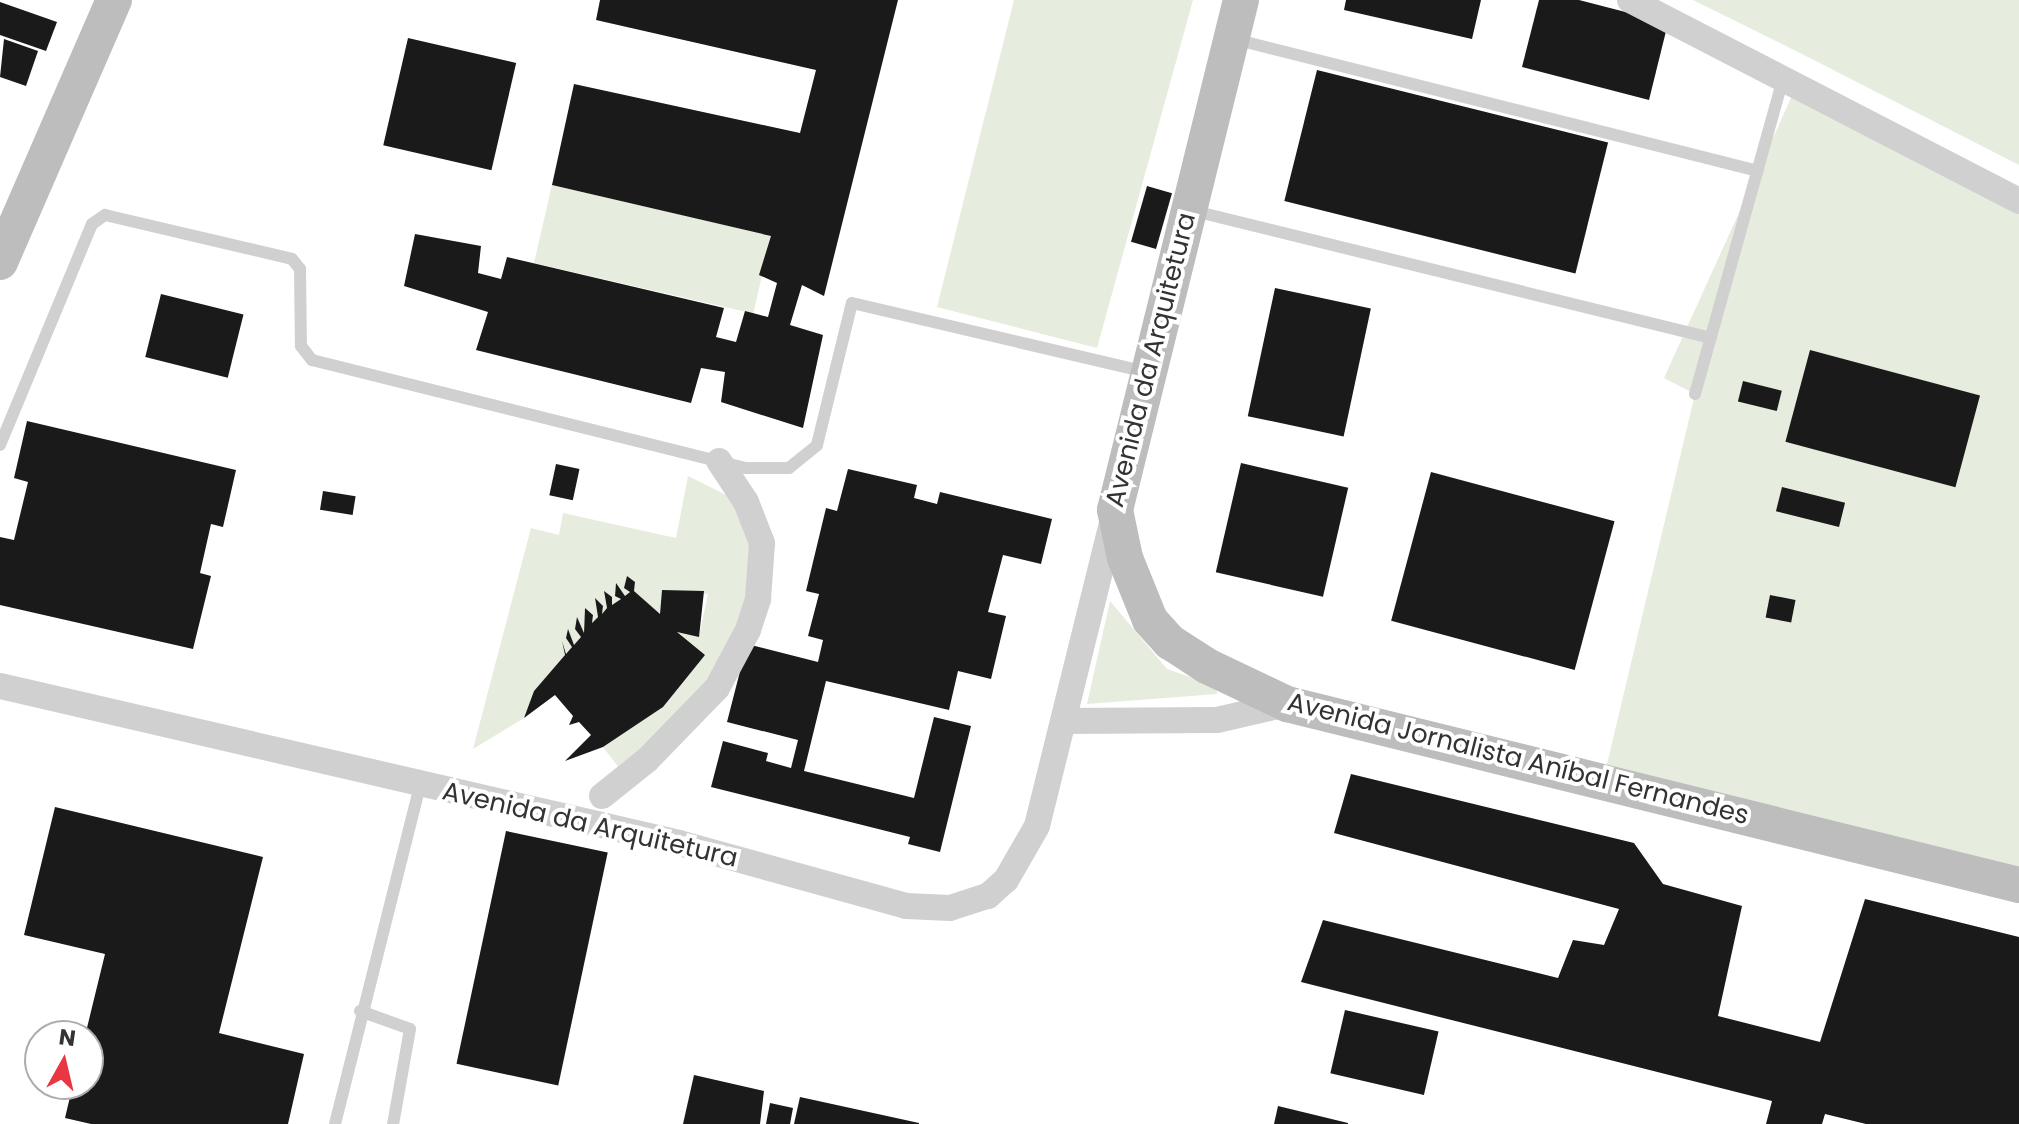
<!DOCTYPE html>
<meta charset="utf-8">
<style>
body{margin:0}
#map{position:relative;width:2019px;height:1124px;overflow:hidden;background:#fff;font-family:Poppins,sans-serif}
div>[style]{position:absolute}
.green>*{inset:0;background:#e6ecde;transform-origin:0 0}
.building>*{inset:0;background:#1a1a1a;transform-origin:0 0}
.lane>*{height:12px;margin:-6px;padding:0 6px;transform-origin:6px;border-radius:6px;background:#d0d0d0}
.street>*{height:26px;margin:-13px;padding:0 13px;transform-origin:13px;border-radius:13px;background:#d0d0d0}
.secondary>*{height:36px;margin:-18px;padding:0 18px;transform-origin:18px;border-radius:18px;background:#bdbdbd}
span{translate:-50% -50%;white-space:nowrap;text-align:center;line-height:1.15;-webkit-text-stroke:8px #fff;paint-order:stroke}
.street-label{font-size:26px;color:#333}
.north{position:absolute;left:24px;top:1020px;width:80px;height:80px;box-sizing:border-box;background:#fff;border:2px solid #adadad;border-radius:50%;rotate:8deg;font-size:22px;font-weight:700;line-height:32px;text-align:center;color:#333}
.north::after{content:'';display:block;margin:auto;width:28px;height:36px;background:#e83643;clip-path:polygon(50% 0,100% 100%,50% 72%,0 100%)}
</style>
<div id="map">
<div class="green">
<i style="clip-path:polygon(1014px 0,1193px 0,1097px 348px,937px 307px)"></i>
<i style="clip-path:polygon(1693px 0,2019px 0,2019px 165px,1806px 56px)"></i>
<i style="clip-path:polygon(1797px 85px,2019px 209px,2019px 882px,1603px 781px,1695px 394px,1664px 378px)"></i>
<i style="left:552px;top:185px;width:225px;height:80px;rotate:13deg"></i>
<i style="clip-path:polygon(688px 476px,736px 500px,755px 549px,747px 612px,710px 685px,623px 773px,603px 747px,663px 707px,705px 655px,677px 632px,699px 636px,708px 594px,662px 590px,660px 614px,634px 591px,635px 582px,627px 577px,625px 588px,630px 592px,625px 596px,616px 584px,615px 595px,621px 599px,612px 605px,612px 597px,604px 591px,607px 608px,602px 614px,603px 606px,595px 599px,598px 617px,592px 623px,593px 614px,585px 609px,584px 633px,577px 618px,581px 637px,574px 645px,568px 630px,566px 638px,572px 647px,566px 654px,562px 642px,565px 655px,534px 691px,524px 718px,473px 749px,531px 528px,559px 535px,563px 513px,676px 538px)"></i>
<i style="clip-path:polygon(1110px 601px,1167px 669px,1216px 686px,1217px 694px,1087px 704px)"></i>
</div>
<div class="building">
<i style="clip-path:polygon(600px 0,898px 0,824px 296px,802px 285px,790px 325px,823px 335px,803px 428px,721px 402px,725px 372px,701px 368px,691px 403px,476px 350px,488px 312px,404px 286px,415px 234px,481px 246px,478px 273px,501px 279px,507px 257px,724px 308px,716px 337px,736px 342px,745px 311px,768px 317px,777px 283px,759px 275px,771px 236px,552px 185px,574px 84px,800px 133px,816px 70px,596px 20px)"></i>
<i style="clip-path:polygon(1346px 0,1481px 0,1472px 39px,1344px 10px)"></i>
<i style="clip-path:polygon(1539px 0,1579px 0,1668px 23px,1649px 100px,1522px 67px)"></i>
<i style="clip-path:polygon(0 2px,57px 22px,46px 51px,0 35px)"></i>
<i style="left:408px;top:38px;width:111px;height:110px;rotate:13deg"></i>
<i style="clip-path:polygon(4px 39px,38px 51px,26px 86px,0 77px)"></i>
<i style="left:1317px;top:70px;width:300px;height:135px;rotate:14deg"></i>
<i style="left:1147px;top:186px;width:26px;height:58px;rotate:16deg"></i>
<i style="left:1275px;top:288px;width:98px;height:131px;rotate:12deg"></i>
<i style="left:161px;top:294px;width:85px;height:65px;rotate:14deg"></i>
<i style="left:1810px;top:350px;width:176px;height:95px;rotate:15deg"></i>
<i style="left:1743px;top:381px;width:40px;height:21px;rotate:14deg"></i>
<i style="clip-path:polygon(27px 421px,236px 470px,223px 527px,211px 524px,200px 573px,211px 576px,193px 649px,0 605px,0 537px,14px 540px,28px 482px,14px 478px)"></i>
<i style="left:1241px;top:463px;width:110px;height:112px;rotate:13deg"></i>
<i style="left:556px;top:464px;width:24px;height:32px;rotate:12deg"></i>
<i style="clip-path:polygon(848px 469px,917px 485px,914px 498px,937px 504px,940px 492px,1052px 519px,1041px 564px,1003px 555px,988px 612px,1006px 616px,991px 679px,958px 671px,949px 710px,826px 681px,804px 771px,914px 798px,934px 717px,971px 726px,940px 852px,908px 844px,910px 837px,711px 787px,723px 741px,768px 753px,766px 761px,791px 768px,798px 740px,727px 722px,747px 644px,818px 662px,823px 640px,808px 636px,819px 594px,806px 591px,826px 508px,837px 511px)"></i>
<i style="left:1431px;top:472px;width:190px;height:154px;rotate:15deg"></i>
<i style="left:1782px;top:487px;width:65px;height:25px;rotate:14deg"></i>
<i style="left:323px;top:491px;width:33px;height:19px;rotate:9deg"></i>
<i style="clip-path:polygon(627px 576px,635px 582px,634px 591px,660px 614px,662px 590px,704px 591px,699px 637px,677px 632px,705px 655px,663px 707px,603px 747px,565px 761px,591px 735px,579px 722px,569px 725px,573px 716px,555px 695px,524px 718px,534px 691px,565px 655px,562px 641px,566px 654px,572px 647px,566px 638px,568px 629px,574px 645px,581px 637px,575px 629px,577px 617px,584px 633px,585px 608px,593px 615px,592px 623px,598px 617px,595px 598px,603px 606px,602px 614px,607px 608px,604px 591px,612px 597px,612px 605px,621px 599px,615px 596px,616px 583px,625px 596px,630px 592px,624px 588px)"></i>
<i style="left:1770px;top:595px;width:26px;height:23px;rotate:11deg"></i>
<i style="clip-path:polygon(1351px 774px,1634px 843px,1663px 884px,1742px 906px,1718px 1016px,1820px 1042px,1865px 899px,2019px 937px,2019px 1124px,1866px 1124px,1825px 1114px,1822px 1124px,1766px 1124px,1772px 1101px,1301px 982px,1323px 920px,1558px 978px,1573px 940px,1604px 945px,1619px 909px,1334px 833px)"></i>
<i style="clip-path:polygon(55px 807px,263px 857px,219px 1033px,304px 1054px,288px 1124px,91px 1124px,65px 1118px,73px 1084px,88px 1084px,85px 1036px,105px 954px,24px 935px)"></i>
<i style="left:506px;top:831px;width:104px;height:238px;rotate:12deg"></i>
<i style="left:1345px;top:1010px;width:96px;height:65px;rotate:13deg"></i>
<i style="clip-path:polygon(694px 1075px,764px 1091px,760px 1124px,683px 1124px)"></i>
<i style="clip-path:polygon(800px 1097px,919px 1123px,919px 1124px,794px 1124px)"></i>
<i style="clip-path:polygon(770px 1103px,793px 1108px,790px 1124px,766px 1124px)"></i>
<i style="clip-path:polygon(1278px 1106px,1348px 1123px,1348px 1124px,1274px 1124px)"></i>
</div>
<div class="lane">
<i style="left:1234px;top:39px;width:540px;rotate:14.14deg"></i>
<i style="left:1194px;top:211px;width:532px;rotate:13.8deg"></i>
<i style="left:1695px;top:394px;width:327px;rotate:-74.4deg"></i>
<i style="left:0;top:445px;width:239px;rotate:-67.4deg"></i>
<i style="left:92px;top:224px;width:16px;rotate:-35deg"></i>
<i style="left:105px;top:215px;width:192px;rotate:13.2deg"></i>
<i style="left:292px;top:259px;width:13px;rotate:51deg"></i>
<i style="left:300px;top:269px;width:77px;rotate:89.3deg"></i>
<i style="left:301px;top:346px;width:18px;rotate:52deg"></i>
<i style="left:312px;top:360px;width:445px;rotate:14deg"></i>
<i style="left:744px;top:468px;width:45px"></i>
<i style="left:789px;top:468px;width:36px;rotate:-39deg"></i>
<i style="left:817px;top:445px;width:146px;rotate:-76.2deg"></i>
<i style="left:852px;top:303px;width:303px;rotate:13.2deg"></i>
<i style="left:360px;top:1011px;width:53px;rotate:19.8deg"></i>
<i style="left:410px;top:1029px;width:97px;rotate:100.1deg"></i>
<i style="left:335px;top:1124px;width:349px;rotate:-75.9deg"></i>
</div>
<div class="street">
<i style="left:1630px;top:0;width:438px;rotate:27.3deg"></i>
<i style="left:0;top:686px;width:697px;rotate:13.02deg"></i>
<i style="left:679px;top:843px;width:236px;rotate:15.5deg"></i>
<i style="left:906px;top:906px;width:44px;rotate:2.6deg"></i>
<i style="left:950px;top:908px;width:40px;rotate:-18deg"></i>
<i style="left:988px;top:896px;width:24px;rotate:-42deg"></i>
<i style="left:1006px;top:880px;width:62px;rotate:-60.1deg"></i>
<i style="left:1037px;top:826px;width:316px;rotate:-76.1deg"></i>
<i style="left:1064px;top:721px;width:153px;rotate:-0.4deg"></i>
<i style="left:1217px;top:720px;width:72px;rotate:-12.9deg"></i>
<i style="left:602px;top:796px;width:58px;rotate:-38.7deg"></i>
<i style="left:647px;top:760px;width:100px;rotate:-45.8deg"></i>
<i style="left:717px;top:688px;width:66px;rotate:-61.9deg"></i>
<i style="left:748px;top:630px;width:33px;rotate:-72deg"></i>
<i style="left:758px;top:599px;width:56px;rotate:-85.9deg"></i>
<i style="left:762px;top:543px;width:44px;rotate:-111.3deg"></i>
<i style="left:746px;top:502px;width:49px;rotate:-123.4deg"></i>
</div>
<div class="secondary">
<i style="left:1241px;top:0;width:525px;rotate:103.88deg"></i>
<i style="left:1115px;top:510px;width:49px;rotate:78.2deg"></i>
<i style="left:1125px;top:558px;width:67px;rotate:68deg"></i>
<i style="left:1150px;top:620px;width:30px;rotate:48deg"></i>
<i style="left:1170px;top:642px;width:44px;rotate:33deg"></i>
<i style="left:1207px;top:666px;width:89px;rotate:25.4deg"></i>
<i style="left:1287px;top:704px;width:754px;rotate:13.89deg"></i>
<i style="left:0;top:262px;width:286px;rotate:-66.5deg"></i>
</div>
<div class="street-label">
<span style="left:1151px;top:360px;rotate:-76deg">Avenida da Arquitetura</span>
<span style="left:1518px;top:759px;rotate:14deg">Avenida Jornalista Aníbal Fernandes</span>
<span style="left:590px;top:825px;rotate:13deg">Avenida da Arquitetura</span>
</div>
<div class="north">N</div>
</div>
